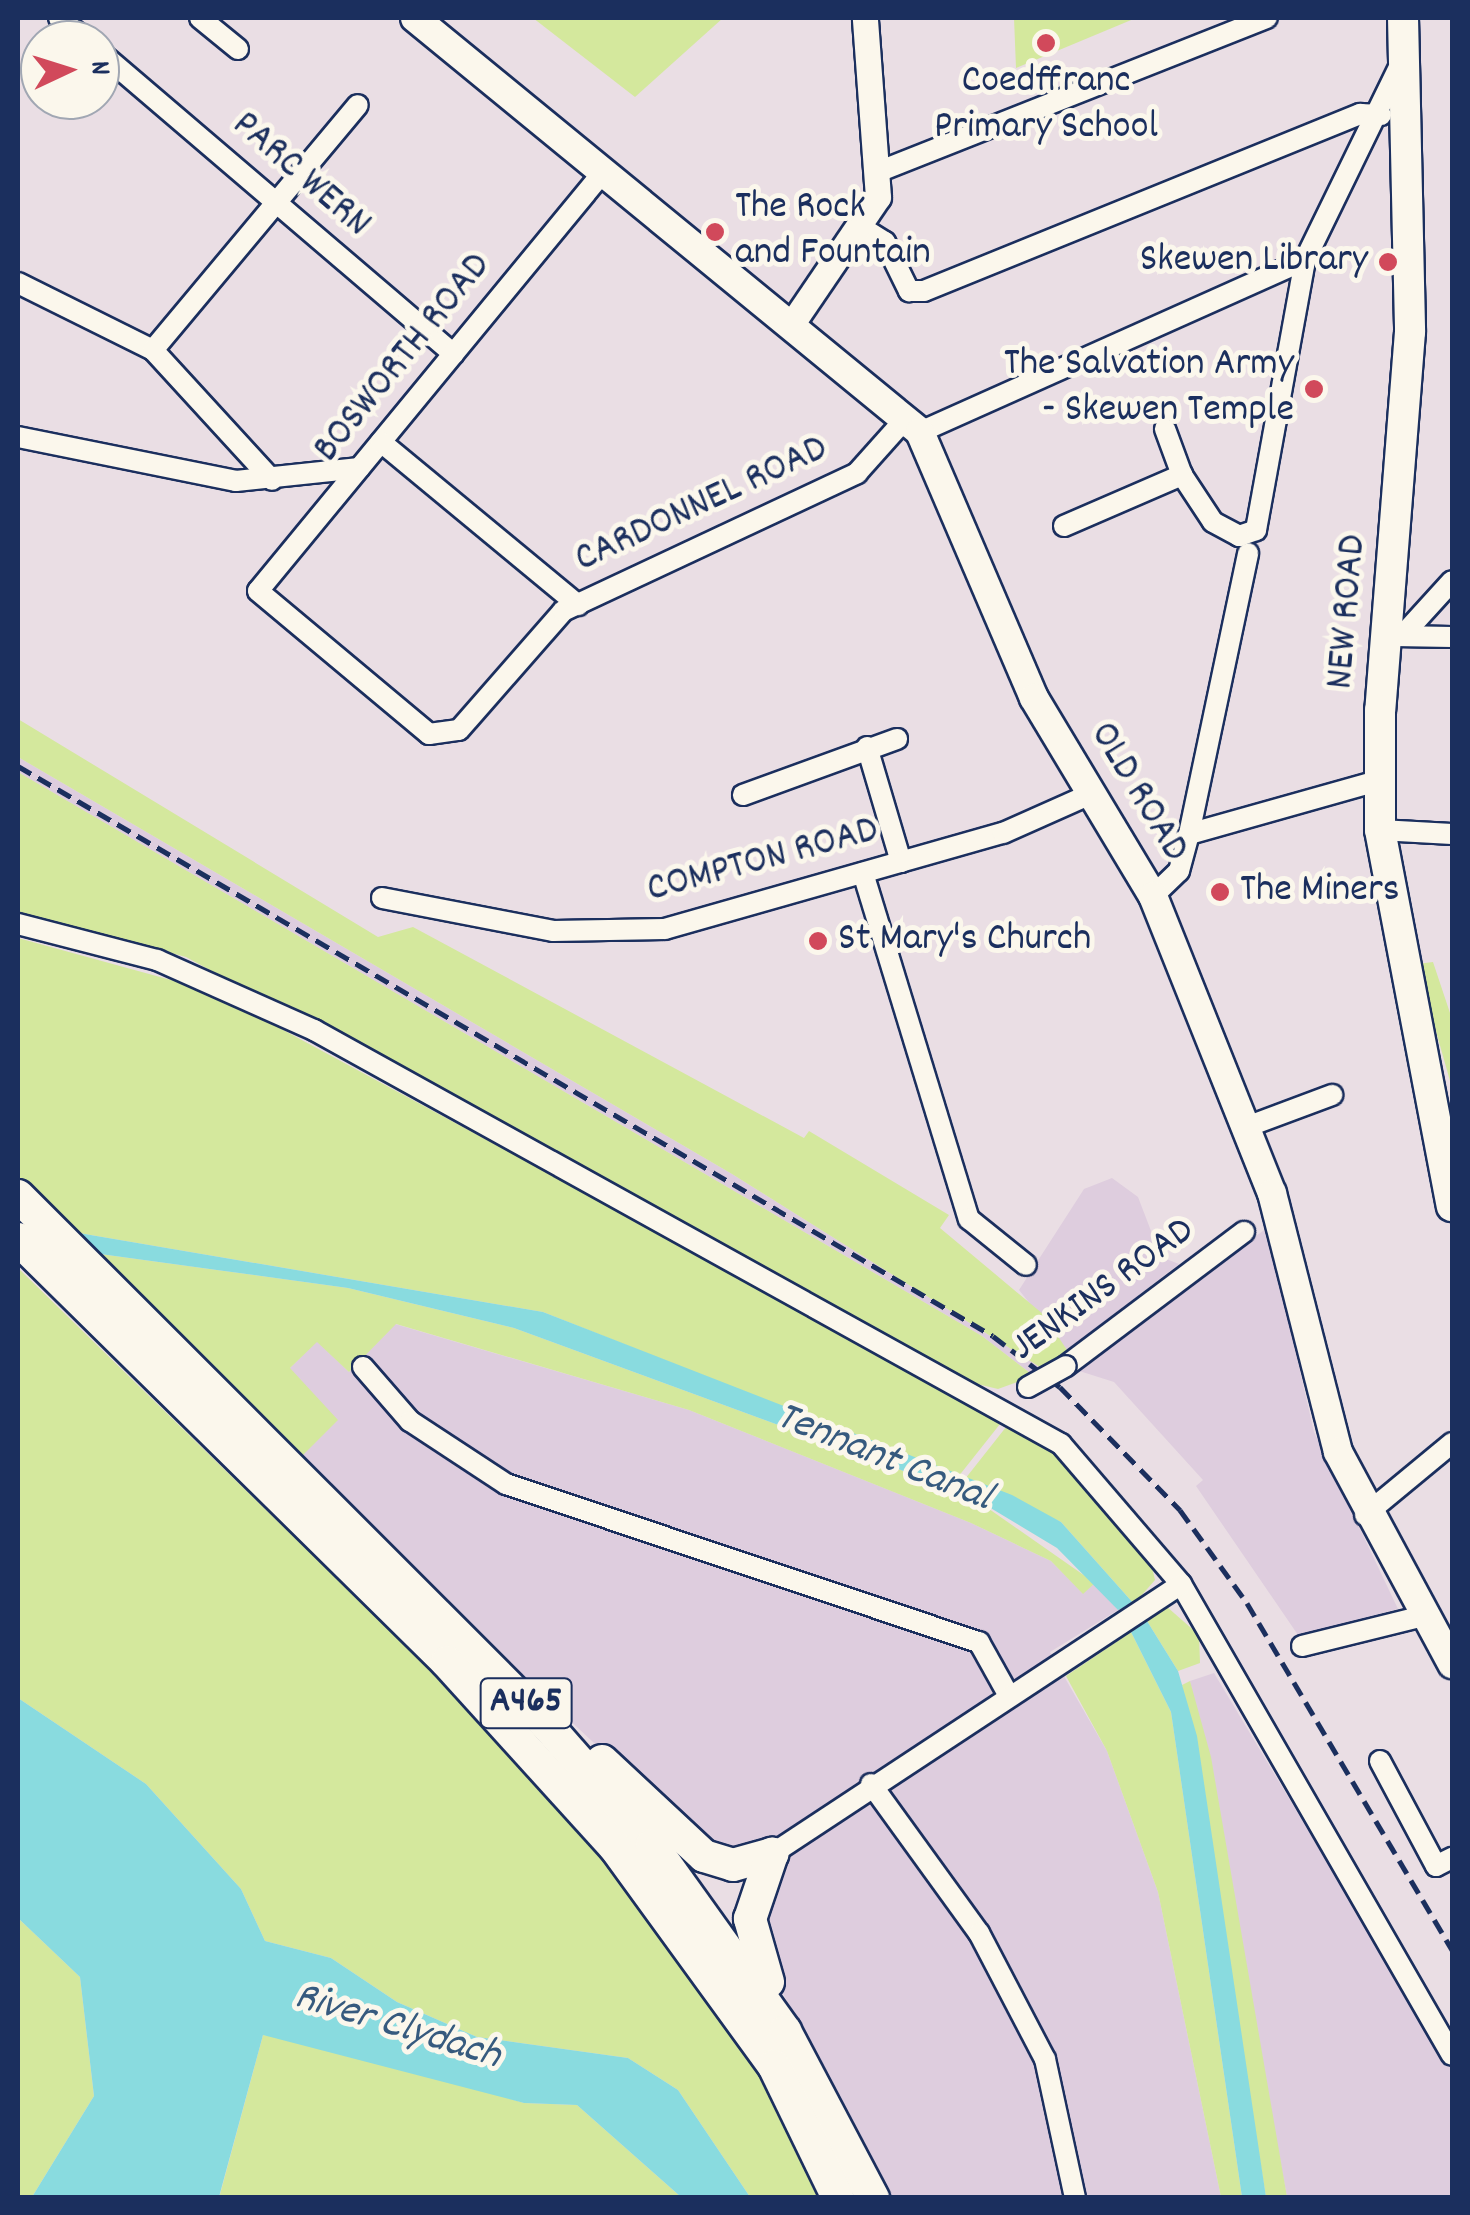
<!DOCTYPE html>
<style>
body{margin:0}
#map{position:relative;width:1470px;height:2215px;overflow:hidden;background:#eadee4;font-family:Dekko,sans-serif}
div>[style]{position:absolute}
.built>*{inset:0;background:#decdde}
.green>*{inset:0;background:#d4e89d}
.water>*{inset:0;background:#89dbdf}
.roads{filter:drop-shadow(2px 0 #1b2f5e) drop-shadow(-2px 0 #1b2f5e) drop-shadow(0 2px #1b2f5e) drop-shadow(0 -2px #1b2f5e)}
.minor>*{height:20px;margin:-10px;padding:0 10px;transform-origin:10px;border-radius:10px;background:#fbf7ec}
.tertiary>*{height:25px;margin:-12.5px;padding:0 12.5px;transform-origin:12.5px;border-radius:12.5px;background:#fbf7ec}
.secondary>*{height:28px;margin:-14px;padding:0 14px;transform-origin:14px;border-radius:14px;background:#fbf7ec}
.primary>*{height:30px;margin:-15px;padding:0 15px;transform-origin:15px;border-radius:15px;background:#fbf7ec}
.trunk>*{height:32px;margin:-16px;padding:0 16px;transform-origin:16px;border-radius:16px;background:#fbf7ec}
.rail>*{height:5px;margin-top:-2.5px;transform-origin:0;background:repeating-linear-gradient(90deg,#1b2f5e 0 15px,transparent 0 23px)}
.bridges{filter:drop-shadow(2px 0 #1b2f5e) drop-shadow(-2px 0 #1b2f5e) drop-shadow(0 2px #1b2f5e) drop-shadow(0 -2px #1b2f5e)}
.minor-bridge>*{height:20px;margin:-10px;padding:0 10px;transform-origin:10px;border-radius:10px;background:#fbf7ec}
.dots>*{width:28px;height:28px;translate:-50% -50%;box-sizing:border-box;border:5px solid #fbf7ec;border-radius:50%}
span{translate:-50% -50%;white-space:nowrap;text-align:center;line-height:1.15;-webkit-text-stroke:10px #fbf7ec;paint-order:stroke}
.shield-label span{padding:2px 8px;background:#fbf7ec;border:2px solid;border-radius:8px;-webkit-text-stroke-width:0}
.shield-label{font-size:38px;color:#1b2f5e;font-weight:700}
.poi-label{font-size:40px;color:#1b2f5e}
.left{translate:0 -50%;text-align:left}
.right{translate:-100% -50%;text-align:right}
.street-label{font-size:40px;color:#1b2f5e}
.water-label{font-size:42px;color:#365a7e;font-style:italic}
.frame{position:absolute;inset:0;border:20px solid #1b2f5e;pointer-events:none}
.north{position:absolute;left:20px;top:20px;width:100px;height:100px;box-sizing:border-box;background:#fbf7ec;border:2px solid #a1a7b3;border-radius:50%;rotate:86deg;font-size:28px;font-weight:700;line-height:40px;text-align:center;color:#1b2f5e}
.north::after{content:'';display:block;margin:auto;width:35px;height:45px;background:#d1495b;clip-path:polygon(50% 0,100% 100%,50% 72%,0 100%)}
</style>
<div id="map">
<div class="built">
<i style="clip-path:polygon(18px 757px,732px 1174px,1043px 1369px,1034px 1376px,982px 1336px,18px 772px)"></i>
<i style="clip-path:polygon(1112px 1178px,1138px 1197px,1161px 1257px,1179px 1264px,1067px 1350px,1019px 1290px,1084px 1189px)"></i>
<i style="clip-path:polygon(1267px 1228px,1314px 1432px,1398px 1609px,1298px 1635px,1196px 1486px,1203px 1480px,1114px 1382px,1073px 1369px)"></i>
<i style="clip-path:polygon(395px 1324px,689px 1410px,971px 1523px,1051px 1561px,1083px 1593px,1095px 1583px,1118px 1610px,1050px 1652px,1107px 1751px,1158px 1892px,1221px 2197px,892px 2197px,764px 1958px,756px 1854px,703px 1845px,295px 1463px,290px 1368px,317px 1341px,349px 1372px)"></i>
<i style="clip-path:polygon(1214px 1673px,1452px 2071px,1452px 2197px,1287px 2197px,1190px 1681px)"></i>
</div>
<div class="green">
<i style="clip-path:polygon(533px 18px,723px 18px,635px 97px)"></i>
<i style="clip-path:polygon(1014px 18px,1136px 18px,1016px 68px)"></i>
<i style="clip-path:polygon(18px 719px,378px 937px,413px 927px,804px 1138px,809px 1131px,949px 1215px,940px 1228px,1043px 1314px,1067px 1350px,1063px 1359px,1043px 1369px,732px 1174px,18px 757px)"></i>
<i style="clip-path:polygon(18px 772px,982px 1336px,1034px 1376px,998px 1389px,973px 1383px,186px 957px,18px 912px)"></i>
<i style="clip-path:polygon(18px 938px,211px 991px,1004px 1419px,958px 1477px,543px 1312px,73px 1232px,18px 1184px)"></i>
<i style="clip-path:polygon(1433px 962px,1452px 1019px,1452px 1088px,1417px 964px)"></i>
<i style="clip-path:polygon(93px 1253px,348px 1288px,514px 1328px,969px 1495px,1095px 1583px,1083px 1594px,1051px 1561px,971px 1523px,689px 1410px,396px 1324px,349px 1372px,317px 1342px,290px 1368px,338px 1420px,295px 1463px)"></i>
<i style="clip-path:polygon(18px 1268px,507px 1745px,621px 1874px,780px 2101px,822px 2197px,750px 2197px,678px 2090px,628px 2058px,477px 2037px,397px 2002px,331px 1958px,265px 1941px,241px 1889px,146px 1784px,18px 1698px)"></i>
<i style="clip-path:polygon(1010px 1422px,1045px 1444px,1148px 1550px,1155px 1580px,1134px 1604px,1061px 1522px,965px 1479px)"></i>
<i style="clip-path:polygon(1166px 1606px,1199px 1635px,1200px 1663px,1178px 1671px,1147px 1621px)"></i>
<i style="clip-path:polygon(1131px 1632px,1171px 1712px,1242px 2197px,1221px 2197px,1158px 1892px,1107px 1751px,1066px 1676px)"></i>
<i style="clip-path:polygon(1190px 1681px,1211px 1757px,1287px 2197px,1266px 2197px,1182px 1685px)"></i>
<i style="clip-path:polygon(18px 1918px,80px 1977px,94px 2096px,32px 2197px,18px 2197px)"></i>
<i style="clip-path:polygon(263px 2035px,325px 2044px,524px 2103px,577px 2105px,681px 2197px,219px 2198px)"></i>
</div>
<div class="water">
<i style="clip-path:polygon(73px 1232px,543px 1312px,1012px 1495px,1061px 1522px,1134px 1604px,1118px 1610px,1057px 1548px,969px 1495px,514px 1328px,348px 1288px,93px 1253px)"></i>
<i style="clip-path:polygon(1147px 1621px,1178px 1671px,1197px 1736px,1266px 2197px,1242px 2197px,1171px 1712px,1131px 1632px)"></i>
<i style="clip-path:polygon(18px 1698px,146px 1784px,241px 1889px,265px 1941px,331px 1958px,397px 2002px,477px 2037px,628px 2058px,678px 2090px,750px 2197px,681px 2197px,577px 2105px,524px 2103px,263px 2035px,219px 2197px,32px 2197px,94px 2096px,80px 1977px,18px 1918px)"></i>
</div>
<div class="roads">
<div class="minor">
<i style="left:59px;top:18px;width:35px;rotate:39deg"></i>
<i style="left:200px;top:18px;width:49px;rotate:39.2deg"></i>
<i style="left:100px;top:52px;width:465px;rotate:40.5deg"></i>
<i style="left:604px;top:171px;width:544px;rotate:129.48deg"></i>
<i style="left:258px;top:591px;width:223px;rotate:39.9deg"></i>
<i style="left:429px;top:734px;width:30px;rotate:-8deg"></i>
<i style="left:459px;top:730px;width:158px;rotate:-48.8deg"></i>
<i style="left:563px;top:611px;width:325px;rotate:-25.1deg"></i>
<i style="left:857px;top:473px;width:74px;rotate:-48.3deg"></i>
<i style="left:880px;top:171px;width:416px;rotate:-21.6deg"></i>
<i style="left:864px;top:229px;width:25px;rotate:32deg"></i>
<i style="left:885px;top:242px;width:55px;rotate:63.9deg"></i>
<i style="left:909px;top:291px;width:15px"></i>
<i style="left:924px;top:291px;width:471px;rotate:-22.1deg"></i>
<i style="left:1360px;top:114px;width:21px;rotate:3deg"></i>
<i style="left:18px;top:283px;width:151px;rotate:26.4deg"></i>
<i style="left:153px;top:350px;width:176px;rotate:47.5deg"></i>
<i style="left:153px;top:350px;width:319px;rotate:-50.1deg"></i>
<i style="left:1165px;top:429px;width:49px;rotate:69.7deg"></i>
<i style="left:920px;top:432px;width:422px;rotate:-24.1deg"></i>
<i style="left:18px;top:437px;width:222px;rotate:11.4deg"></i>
<i style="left:236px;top:481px;width:124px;rotate:-6deg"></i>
<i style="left:381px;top:442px;width:256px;rotate:39.6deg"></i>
<i style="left:1064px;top:526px;width:129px;rotate:-23.4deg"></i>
<i style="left:1182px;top:475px;width:56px;rotate:56.6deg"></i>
<i style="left:1213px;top:522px;width:30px;rotate:28deg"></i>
<i style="left:1239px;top:536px;width:18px;rotate:-19deg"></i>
<i style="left:1256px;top:530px;width:274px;rotate:-79.7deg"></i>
<i style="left:1305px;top:260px;width:212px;rotate:-64deg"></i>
<i style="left:1394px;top:636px;width:58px;rotate:1deg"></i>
<i style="left:1402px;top:636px;width:74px;rotate:-47.7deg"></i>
<i style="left:867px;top:747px;width:120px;rotate:73.5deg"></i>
<i style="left:743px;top:795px;width:164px;rotate:-20deg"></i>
<i style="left:1380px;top:830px;width:72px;rotate:3.2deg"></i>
<i style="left:1189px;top:834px;width:196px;rotate:-15.7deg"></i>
<i style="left:863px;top:873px;width:362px;rotate:73deg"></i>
<i style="left:969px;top:1219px;width:73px;rotate:38.9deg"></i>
<i style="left:1153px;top:896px;width:36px;rotate:-44deg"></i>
<i style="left:1179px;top:871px;width:38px;rotate:-75deg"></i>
<i style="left:1189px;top:834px;width:287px;rotate:-78.1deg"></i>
<i style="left:382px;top:898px;width:174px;rotate:10.9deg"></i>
<i style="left:553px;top:931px;width:112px;rotate:-1deg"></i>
<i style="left:665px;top:929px;width:351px;rotate:-15.9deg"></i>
<i style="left:1003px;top:833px;width:98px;rotate:-24deg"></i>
<i style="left:18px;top:924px;width:144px;rotate:14.5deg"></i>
<i style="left:157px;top:960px;width:172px;rotate:24deg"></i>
<i style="left:314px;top:1030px;width:854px;rotate:29deg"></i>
<i style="left:1061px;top:1444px;width:184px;rotate:49.4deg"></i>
<i style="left:1181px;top:1584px;width:543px;rotate:60.09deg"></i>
<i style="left:1249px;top:1126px;width:89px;rotate:-20.5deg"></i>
<i style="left:1066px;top:1366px;width:223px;rotate:-37deg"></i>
<i style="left:363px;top:1367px;width:72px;rotate:49deg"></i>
<i style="left:410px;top:1421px;width:115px;rotate:33.3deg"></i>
<i style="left:506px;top:1484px;width:499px;rotate:18.5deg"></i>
<i style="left:979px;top:1642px;width:62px;rotate:60.9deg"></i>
<i style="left:1365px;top:1515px;width:113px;rotate:-39.6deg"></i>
<i style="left:1302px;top:1646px;width:125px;rotate:-13.9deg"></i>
<i style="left:1380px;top:1761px;width:119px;rotate:61.9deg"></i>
<i style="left:1436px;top:1866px;width:18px;rotate:-27deg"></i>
<i style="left:871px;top:1784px;width:184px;rotate:54.1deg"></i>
<i style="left:979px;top:1933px;width:142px;rotate:62.4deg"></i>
<i style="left:1045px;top:2059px;width:142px;rotate:77.8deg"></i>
<i style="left:772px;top:1854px;width:490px;rotate:-33.4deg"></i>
</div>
<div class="tertiary">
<i style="left:793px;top:322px;width:151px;rotate:-55.8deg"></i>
<i style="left:878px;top:197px;width:179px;rotate:-94.2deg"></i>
</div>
<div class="secondary">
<i style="left:415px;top:18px;width:653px;rotate:39.34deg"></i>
<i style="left:920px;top:432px;width:289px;rotate:66.8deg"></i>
<i style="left:1034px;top:698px;width:231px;rotate:59deg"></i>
<i style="left:1153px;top:896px;width:320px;rotate:68.2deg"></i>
<i style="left:1272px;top:1193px;width:267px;rotate:75.7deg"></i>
<i style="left:1338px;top:1452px;width:241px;rotate:61.7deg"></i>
</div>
<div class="primary">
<i style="left:1403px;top:18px;width:314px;rotate:88.7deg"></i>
<i style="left:1410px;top:332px;width:379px;rotate:94.5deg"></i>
<i style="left:1380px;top:710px;width:120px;rotate:90deg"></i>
<i style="left:1380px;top:830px;width:383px;rotate:79.2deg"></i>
</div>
<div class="trunk">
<i style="left:18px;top:1196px;width:745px;rotate:45deg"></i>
<i style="left:545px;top:1723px;width:162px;rotate:48.7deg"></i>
<i style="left:652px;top:1845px;width:229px;rotate:54.4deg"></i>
<i style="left:785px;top:2031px;width:189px;rotate:62.2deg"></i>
<i style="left:18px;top:1239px;width:602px;rotate:44.6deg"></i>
<i style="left:447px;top:1662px;width:250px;rotate:47.8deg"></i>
<i style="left:615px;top:1847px;width:271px;rotate:54deg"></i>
<i style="left:774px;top:2066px;width:147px;rotate:64.1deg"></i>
<i style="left:602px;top:1761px;width:139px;rotate:43deg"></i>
<i style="left:704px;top:1856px;width:30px;rotate:17deg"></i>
<i style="left:733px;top:1865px;width:41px;rotate:-15.8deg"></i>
<i style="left:768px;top:1982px;width:66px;rotate:-105.9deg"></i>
<i style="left:750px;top:1919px;width:69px;rotate:-71.3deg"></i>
</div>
</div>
<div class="rail">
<i style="left:18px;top:766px;width:1129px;rotate:30.31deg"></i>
<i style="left:993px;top:1336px;width:84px;rotate:37.3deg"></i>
<i style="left:1060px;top:1387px;width:172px;rotate:45.7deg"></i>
<i style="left:1180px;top:1510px;width:115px;rotate:54.2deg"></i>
<i style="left:1247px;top:1603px;width:403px;rotate:59.4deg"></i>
</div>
<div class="bridges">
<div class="minor-bridge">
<i style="left:1028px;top:1387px;width:43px;rotate:-28.9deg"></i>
</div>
</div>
<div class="dots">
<i style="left:1046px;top:43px;background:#d1495b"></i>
<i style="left:715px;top:232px;background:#d1495b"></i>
<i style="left:1388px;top:262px;background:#d1495b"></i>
<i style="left:1314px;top:389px;background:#d1495b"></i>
<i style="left:1220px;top:892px;background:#d1495b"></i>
<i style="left:818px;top:941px;background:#d1495b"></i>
</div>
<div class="shield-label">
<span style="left:526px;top:1703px">A465</span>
</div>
<div class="poi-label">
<span style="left:1046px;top:106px">Coedffranc<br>Primary School</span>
<span class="left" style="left:735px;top:232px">The Rock<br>and Fountain</span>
<span class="right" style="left:1368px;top:262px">Skewen Library</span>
<span class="right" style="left:1294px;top:389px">The Salvation Army<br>- Skewen Temple</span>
<span class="left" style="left:1240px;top:892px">The Miners</span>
<span class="left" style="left:838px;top:941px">St Mary's Church</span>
</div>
<div class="street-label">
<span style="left:300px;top:176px;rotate:41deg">PARC WERN</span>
<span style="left:404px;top:359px;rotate:-51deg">BOSWORTH ROAD</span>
<span style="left:702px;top:506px;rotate:-25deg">CARDONNEL ROAD</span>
<span style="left:1349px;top:612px;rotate:-85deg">NEW ROAD</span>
<span style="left:1137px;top:793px;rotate:59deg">OLD ROAD</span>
<span style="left:763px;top:862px;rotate:-15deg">COMPTON ROAD</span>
<span style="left:1104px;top:1291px;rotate:-36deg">JENKINS ROAD</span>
</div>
<div class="water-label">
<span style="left:883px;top:1459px;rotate:22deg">Tennant Canal</span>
<span style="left:397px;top:2028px;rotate:17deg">River Clydach</span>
</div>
<div class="frame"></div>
<div class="north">N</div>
</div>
